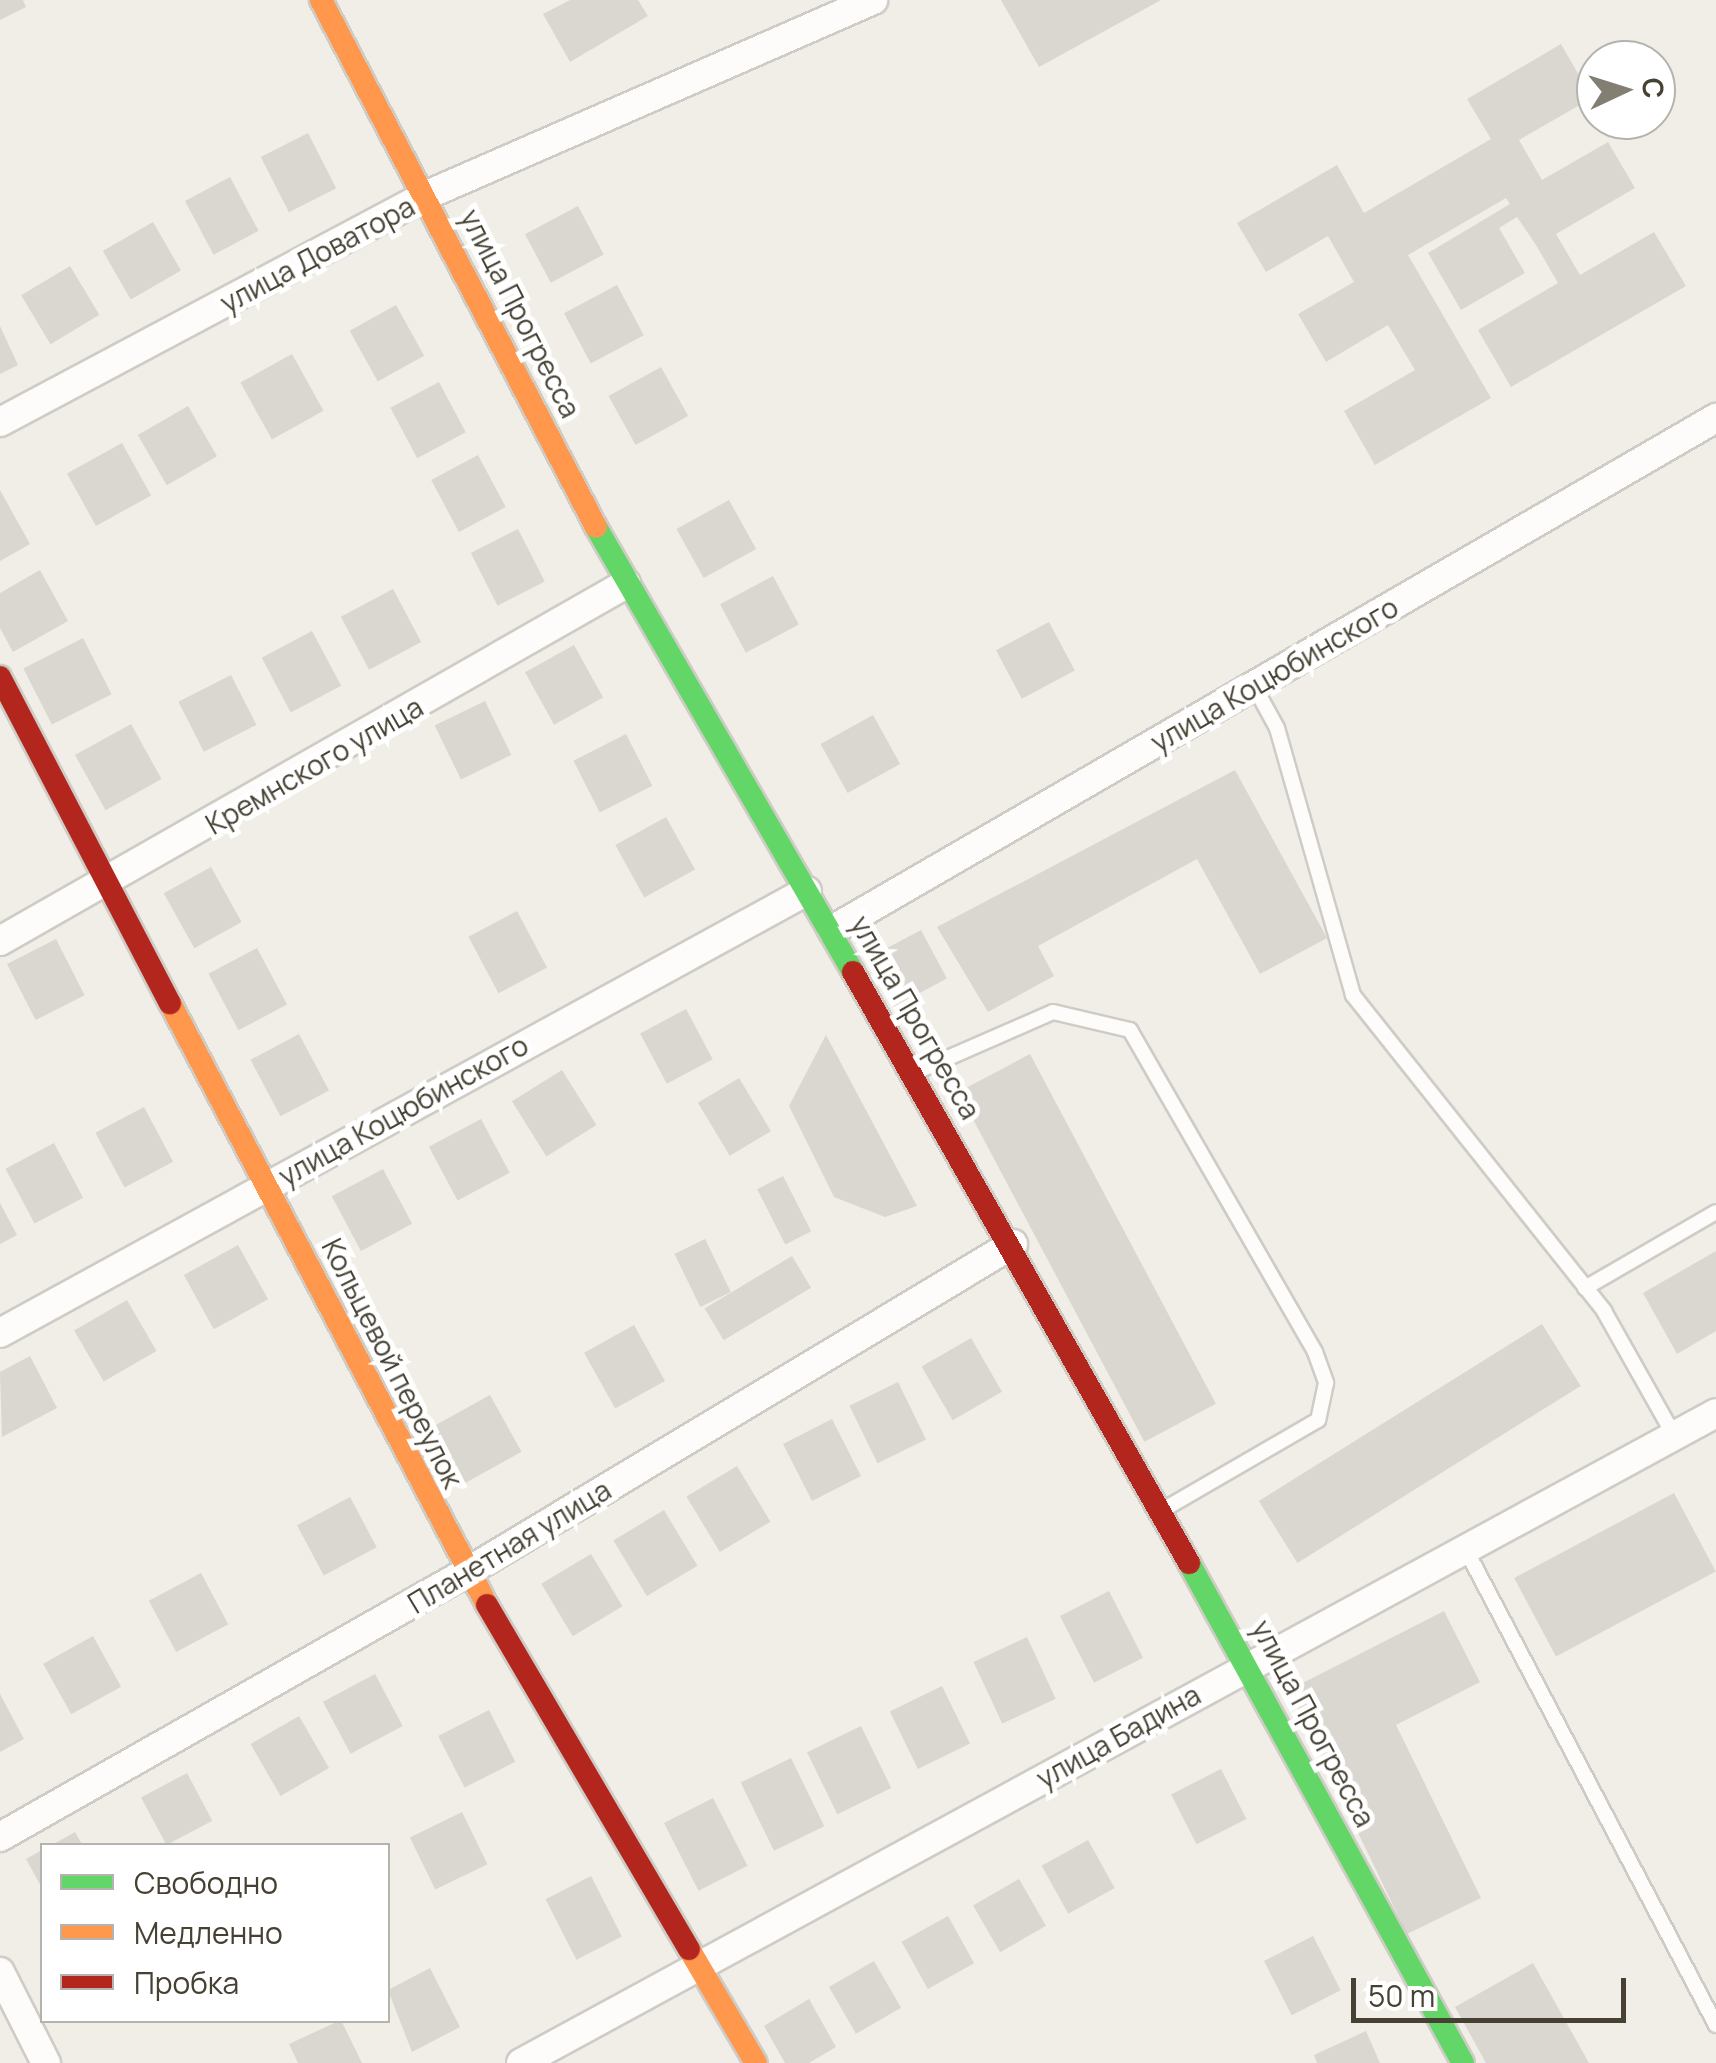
<!DOCTYPE html>
<meta charset="utf-8">
<style>
body{margin:0}
#map{position:relative;width:1716px;height:2063px;overflow:hidden;background:#f0eee7;font-family:Manrope,sans-serif}
div>[style]{position:absolute}
.building>*{inset:0;background:#d9d7cf;transform-origin:0 0}
.roads{filter:drop-shadow(2px 0 #ceccc5) drop-shadow(-2px 0 #ceccc5) drop-shadow(0 2px #ceccc5) drop-shadow(0 -2px #ceccc5)}
.lane>*{height:14px;margin:-7px;padding:0 7px;transform-origin:7px;border-radius:7px;background:#fdfcfb}
.street>*{height:28px;margin:-14px;padding:0 14px;transform-origin:14px;border-radius:14px;background:#fdfcfb}
.fast>*{height:22px;margin:-11px;padding:0 11px;transform-origin:11px;border-radius:11px;background:#63d668}
.slow>*{height:22px;margin:-11px;padding:0 11px;transform-origin:11px;border-radius:11px;background:#ff974d}
.jam>*{height:22px;margin:-11px;padding:0 11px;transform-origin:11px;border-radius:11px;background:#b3261e}
span{translate:-50% -50%;white-space:nowrap;text-align:center;line-height:1.15;-webkit-text-stroke:10px #fff;paint-order:stroke}
.street-label{font-size:28px;color:#464133}
.legend{position:absolute;left:40px;top:1843px;width:350px;height:180px;box-sizing:border-box;background:#fff;border:2px solid #b5b3ad;margin:0;padding:12px 18px;list-style:none;font-size:30px;color:#464133}
.legend li{display:flex;align-items:center;gap:20px;height:50px}
.legend b{width:50px;border:2px solid #b5b3ad}
.north{position:absolute;left:1576px;top:40px;width:100px;height:100px;box-sizing:border-box;background:#fff;border:2px solid #b5b3ad;border-radius:50%;rotate:86deg;font-size:28px;font-weight:700;line-height:40px;text-align:center;color:#464133}
.north::after{content:'';display:block;margin:auto;width:35px;height:45px;background:#827e72;clip-path:polygon(50% 0,100% 100%,50% 72%,0 100%)}
.scale{position:absolute;left:1351px;top:1978px;width:275px;height:45px;box-sizing:border-box;border:5px solid #464133;border-top:0;padding-left:12px;font-size:30px;line-height:35px;white-space:nowrap;color:#464133;-webkit-text-stroke:8px #fff;paint-order:stroke}
</style>
<div id="map">
<div class="building">
<i style="clip-path:polygon(0 0,23px 0,26px 7px,0 20px)"></i>
<i style="clip-path:polygon(570px 0,638px 0,648px 16px,570px 62px,543px 14px)"></i>
<i style="clip-path:polygon(1001px 0,1161px 0,1039px 67px)"></i>
<i style="clip-path:polygon(1561px 44px,1592px 98px,1519px 140px,1542px 180px,1608px 142px,1635px 188px,1556px 234px,1580px 275px,1654px 232px,1686px 286px,1511px 387px,1478px 330px,1558px 283px,1536px 245px,1517px 217px,1499px 228px,1525px 273px,1461px 310px,1428px 253px,1510px 204px,1506px 198px,1408px 255px,1491px 398px,1375px 465px,1344px 411px,1415px 370px,1388px 325px,1326px 362px,1298px 314px,1354px 282px,1328px 236px,1266px 272px,1237px 223px,1337px 165px,1364px 213px,1491px 139px,1467px 99px)"></i>
<i style="left:308px;top:133px;width:62px;height:53px;rotate:63deg"></i>
<i style="left:230px;top:177px;width:61px;height:51px;rotate:62deg"></i>
<i style="left:578px;top:206px;width:55px;height:60px;rotate:62deg"></i>
<i style="left:153px;top:222px;width:56px;height:58px;rotate:60deg"></i>
<i style="left:70px;top:266px;width:57px;height:57px;rotate:59deg"></i>
<i style="left:617px;top:285px;width:57px;height:60px;rotate:62deg"></i>
<i style="left:396px;top:305px;width:58px;height:53px;rotate:61deg"></i>
<i style="clip-path:polygon(0 326px,18px 365px,0 374px)"></i>
<i style="left:292px;top:354px;width:65px;height:59px;rotate:61deg"></i>
<i style="left:661px;top:367px;width:56px;height:60px;rotate:61deg"></i>
<i style="left:439px;top:382px;width:57px;height:55px;rotate:62deg"></i>
<i style="left:188px;top:406px;width:58px;height:58px;rotate:60deg"></i>
<i style="left:122px;top:443px;width:60px;height:63px;rotate:61deg"></i>
<i style="left:478px;top:455px;width:59px;height:53px;rotate:62deg"></i>
<i style="clip-path:polygon(0 490px,30px 544px,0 561px)"></i>
<i style="left:729px;top:500px;width:56px;height:60px;rotate:61deg"></i>
<i style="left:518px;top:529px;width:59px;height:53px;rotate:63deg"></i>
<i style="clip-path:polygon(40px 570px,68px 621px,13px 652px,0 628px,0 593px)"></i>
<i style="left:773px;top:576px;width:55px;height:60px;rotate:62deg"></i>
<i style="left:393px;top:589px;width:60px;height:59px;rotate:62deg"></i>
<i style="left:1049px;top:622px;width:55px;height:60px;rotate:62deg"></i>
<i style="left:312px;top:631px;width:62px;height:57px;rotate:62deg"></i>
<i style="left:83px;top:638px;width:63px;height:67px;rotate:63deg"></i>
<i style="left:574px;top:645px;width:60px;height:56px;rotate:61deg"></i>
<i style="left:231px;top:675px;width:56px;height:59px;rotate:63deg"></i>
<i style="left:485px;top:701px;width:60px;height:56px;rotate:64deg"></i>
<i style="left:873px;top:715px;width:56px;height:60px;rotate:61deg"></i>
<i style="left:131px;top:724px;width:63px;height:64px;rotate:61deg"></i>
<i style="left:626px;top:734px;width:58px;height:59px;rotate:63deg"></i>
<i style="clip-path:polygon(1235px 770px,1327px 938px,1260px 974px,1197px 859px,1038px 946px,1054px 976px,988px 1012px,937px 927px)"></i>
<i style="left:666px;top:817px;width:60px;height:58px;rotate:61deg"></i>
<i style="left:211px;top:867px;width:63px;height:54px;rotate:61deg"></i>
<i style="left:517px;top:911px;width:64px;height:55px;rotate:62deg"></i>
<i style="left:921px;top:930px;width:55px;height:60px;rotate:62deg"></i>
<i style="left:56px;top:939px;width:63px;height:55px;rotate:63deg"></i>
<i style="left:257px;top:948px;width:64px;height:55px;rotate:62deg"></i>
<i style="left:686px;top:1009px;width:57px;height:52px;rotate:62deg"></i>
<i style="left:299px;top:1034px;width:64px;height:55px;rotate:62deg"></i>
<i style="clip-path:polygon(826px 1035px,917px 1206px,885px 1217px,834px 1197px,789px 1106px)"></i>
<i style="left:1030px;top:1054px;width:396px;height:81px;rotate:62deg"></i>
<i style="left:562px;top:1070px;width:65px;height:59px;rotate:58deg"></i>
<i style="left:739px;top:1078px;width:62px;height:48px;rotate:59deg"></i>
<i style="left:144px;top:1107px;width:62px;height:55px;rotate:62deg"></i>
<i style="left:481px;top:1119px;width:61px;height:59px;rotate:62deg"></i>
<i style="left:54px;top:1143px;width:62px;height:55px;rotate:62deg"></i>
<i style="left:383px;top:1169px;width:62px;height:58px;rotate:62deg"></i>
<i style="left:783px;top:1176px;width:62px;height:29px;rotate:63deg"></i>
<i style="clip-path:polygon(0 1203px,17px 1235px,0 1244px)"></i>
<i style="left:705px;top:1239px;width:59px;height:34px;rotate:64deg"></i>
<i style="left:238px;top:1245px;width:62px;height:62px;rotate:61deg"></i>
<i style="clip-path:polygon(1716px 1251px,1716px 1331px,1677px 1354px,1643px 1293px)"></i>
<i style="left:792px;top:1256px;width:37px;height:102px;rotate:59deg"></i>
<i style="left:127px;top:1300px;width:59px;height:61px;rotate:60deg"></i>
<i style="left:1542px;top:1324px;width:73px;height:334px;rotate:58deg"></i>
<i style="left:634px;top:1325px;width:64px;height:57px;rotate:61deg"></i>
<i style="left:971px;top:1338px;width:62px;height:57px;rotate:60deg"></i>
<i style="clip-path:polygon(30px 1356px,57px 1408px,2px 1437px,0 1372px)"></i>
<i style="left:898px;top:1382px;width:64px;height:54px;rotate:64deg"></i>
<i style="left:490px;top:1395px;width:65px;height:65px;rotate:61deg"></i>
<i style="left:832px;top:1419px;width:64px;height:55px;rotate:63deg"></i>
<i style="left:737px;top:1466px;width:65px;height:59px;rotate:59deg"></i>
<i style="left:1674px;top:1493px;width:89px;height:181px;rotate:62deg"></i>
<i style="left:350px;top:1497px;width:57px;height:60px;rotate:62deg"></i>
<i style="left:664px;top:1510px;width:65px;height:59px;rotate:59deg"></i>
<i style="left:591px;top:1554px;width:61px;height:58px;rotate:59deg"></i>
<i style="left:201px;top:1573px;width:58px;height:59px;rotate:62deg"></i>
<i style="left:1109px;top:1591px;width:75px;height:55px;rotate:63deg"></i>
<i style="clip-path:polygon(1444px 1611px,1480px 1682px,1396px 1725px,1481px 1898px,1407px 1934px,1289px 1690px)"></i>
<i style="left:93px;top:1636px;width:58px;height:57px;rotate:61deg"></i>
<i style="left:1027px;top:1637px;width:68px;height:59px;rotate:65deg"></i>
<i style="left:375px;top:1674px;width:59px;height:59px;rotate:62deg"></i>
<i style="left:942px;top:1686px;width:64px;height:58px;rotate:64deg"></i>
<i style="clip-path:polygon(0 1694px,24px 1739px,0 1752px)"></i>
<i style="left:489px;top:1710px;width:58px;height:57px;rotate:63deg"></i>
<i style="left:299px;top:1716px;width:60px;height:56px;rotate:60deg"></i>
<i style="left:861px;top:1726px;width:69px;height:60px;rotate:64deg"></i>
<i style="left:791px;top:1758px;width:76px;height:56px;rotate:64deg"></i>
<i style="left:1221px;top:1769px;width:56px;height:56px;rotate:63deg"></i>
<i style="left:187px;top:1773px;width:54px;height:52px;rotate:62deg"></i>
<i style="left:713px;top:1798px;width:76px;height:55px;rotate:63deg"></i>
<i style="left:462px;top:1812px;width:58px;height:58px;rotate:64deg"></i>
<i style="clip-path:polygon(75px 1832px,83px 1846px,50px 1846px)"></i>
<i style="left:1088px;top:1840px;width:55px;height:53px;rotate:61deg"></i>
<i style="clip-path:polygon(42px 1850px,42px 1888px,26px 1859px)"></i>
<i style="left:591px;top:1876px;width:68px;height:51px;rotate:63deg"></i>
<i style="left:1019px;top:1879px;width:54px;height:53px;rotate:60deg"></i>
<i style="left:948px;top:1916px;width:54px;height:53px;rotate:61deg"></i>
<i style="left:1313px;top:1936px;width:61px;height:55px;rotate:63deg"></i>
<i style="left:874px;top:1961px;width:54px;height:52px;rotate:60deg"></i>
<i style="clip-path:polygon(1533px 1963px,1589px 2063px,1486px 2063px,1455px 2007px)"></i>
<i style="clip-path:polygon(430px 1968px,460px 2027px,412px 2052px,388px 1990px)"></i>
<i style="clip-path:polygon(809px 1999px,836px 2047px,809px 2063px,785px 2063px,764px 2026px)"></i>
<i style="clip-path:polygon(341px 2020px,362px 2063px,298px 2063px,289px 2044px)"></i>
<i style="clip-path:polygon(1366px 2031px,1380px 2063px,1317px 2063px,1314px 2055px)"></i>
</div>
<div class="roads">
<div class="lane">
<i style="left:1254px;top:686px;width:48px;rotate:61.3deg"></i>
<i style="left:1277px;top:728px;width:278px;rotate:74.1deg"></i>
<i style="left:1353px;top:995px;width:404px;rotate:51.5deg"></i>
<i style="left:1604px;top:1311px;width:142px;rotate:60.6deg"></i>
<i style="left:918px;top:1071px;width:147px;rotate:-23.6deg"></i>
<i style="left:1053px;top:1012px;width:79px;rotate:13.2deg"></i>
<i style="left:1130px;top:1030px;width:371px;rotate:60.1deg"></i>
<i style="left:1315px;top:1352px;width:33px;rotate:70deg"></i>
<i style="left:1326px;top:1383px;width:38px;rotate:102deg"></i>
<i style="left:1318px;top:1420px;width:179px;rotate:149.9deg"></i>
<i style="left:1585px;top:1288px;width:151px;rotate:-30.1deg"></i>
<i style="left:1465px;top:1548px;width:539px;rotate:62.25deg"></i>
</div>
<div class="street">
<i style="left:0;top:422px;width:484px;rotate:-28deg"></i>
<i style="left:427px;top:195px;width:487px;rotate:-23.6deg"></i>
<i style="left:832px;top:930px;width:1022px;rotate:-30.08deg"></i>
<i style="left:0;top:941px;width:721px;rotate:-29.7deg"></i>
<i style="left:0;top:1333px;width:920px;rotate:-28.71deg"></i>
<i style="left:0;top:1837px;width:537px;rotate:-29.57deg"></i>
<i style="left:467px;top:1572px;width:637px;rotate:-30.99deg"></i>
<i style="left:0;top:1972px;width:102px;rotate:63.2deg"></i>
<i style="left:521px;top:2063px;width:1360px;rotate:-28.54deg"></i>
</div>
<div class="fast">
<i style="left:596px;top:527px;width:514px;rotate:59.99deg"></i>
<i style="left:1189px;top:1563px;width:570px;rotate:61.28deg"></i>
</div>
<div class="slow">
<i style="left:321px;top:0;width:594px;rotate:62.44deg"></i>
<i style="left:170px;top:1003px;width:680px;rotate:62.23deg"></i>
<i style="left:689px;top:1949px;width:132px;rotate:59.6deg"></i>
</div>
<div class="jam">
<i style="left:0;top:677px;width:368px;rotate:62.5deg"></i>
<i style="left:853px;top:972px;width:680px;rotate:60.38deg"></i>
<i style="left:487px;top:1605px;width:399px;rotate:59.6deg"></i>
</div>
</div>
<div class="street-label">
<span style="left:317px;top:254px;rotate:-28deg">улица Доватора</span>
<span style="left:521px;top:313px;rotate:63deg">улица Прогресса</span>
<span style="left:1274px;top:674px;rotate:-30deg">улица Коцюбинского</span>
<span style="left:314px;top:765px;rotate:-30deg">Кремнского улица</span>
<span style="left:916px;top:1017px;rotate:60deg">улица Прогресса</span>
<span style="left:403px;top:1110px;rotate:-29deg">улица Коцюбинского</span>
<span style="left:393px;top:1363px;rotate:63deg">Кольцевой переулок</span>
<span style="left:509px;top:1546px;rotate:-31deg">Планетная улица</span>
<span style="left:1314px;top:1723px;rotate:62deg">улица Прогресса</span>
<span style="left:1118px;top:1736px;rotate:-29deg">улица Бадина</span>
</div>
<ul class="legend">
<li><b style="height:12px;background:#63d668"></b>Свободно</li>
<li><b style="height:12px;background:#ff974d"></b>Медленно</li>
<li><b style="height:12px;background:#b3261e"></b>Пробка</li>
</ul>
<div class="north">С</div>
<div class="scale">50 m</div>
</div>
